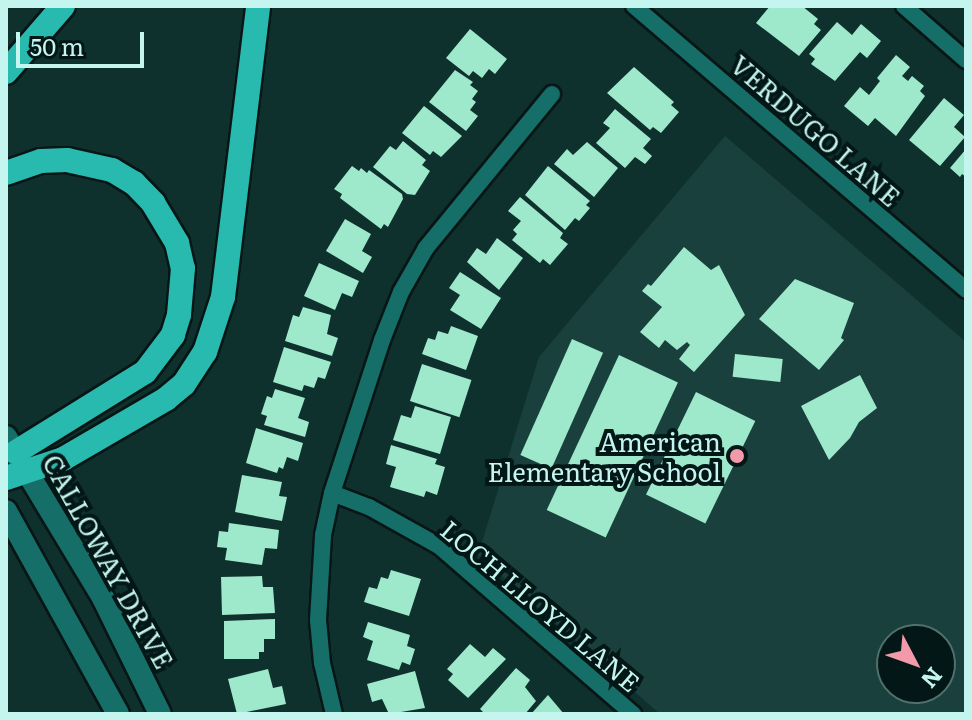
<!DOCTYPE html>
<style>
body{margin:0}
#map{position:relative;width:972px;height:720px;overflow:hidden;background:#0f312e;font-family:Literata,serif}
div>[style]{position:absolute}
.built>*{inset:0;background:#19403c}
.building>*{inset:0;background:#9ee8cb;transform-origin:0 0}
.roads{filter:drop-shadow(2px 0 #081615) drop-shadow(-2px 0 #081615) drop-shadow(0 2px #081615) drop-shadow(0 -2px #081615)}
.street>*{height:16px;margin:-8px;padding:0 8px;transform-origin:8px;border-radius:8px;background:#156e68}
.secondary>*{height:22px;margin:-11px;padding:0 11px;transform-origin:11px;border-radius:11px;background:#156e68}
.highway>*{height:24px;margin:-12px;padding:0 12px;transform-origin:12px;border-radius:12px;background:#28b9af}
.dots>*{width:22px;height:22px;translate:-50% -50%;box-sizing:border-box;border:4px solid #021716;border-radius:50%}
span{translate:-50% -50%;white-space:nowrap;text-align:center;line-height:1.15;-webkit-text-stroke:8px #021716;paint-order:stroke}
.street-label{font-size:26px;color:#c5f5ef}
.poi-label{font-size:26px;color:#c5f5ef}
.right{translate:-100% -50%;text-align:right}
.frame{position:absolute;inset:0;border:8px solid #c5f5ef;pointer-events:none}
.north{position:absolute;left:876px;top:624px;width:80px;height:80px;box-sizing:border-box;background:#021716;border:2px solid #50706d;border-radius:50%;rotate:131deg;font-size:22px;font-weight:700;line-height:32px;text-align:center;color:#c5f5ef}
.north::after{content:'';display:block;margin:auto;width:28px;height:36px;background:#f39aaa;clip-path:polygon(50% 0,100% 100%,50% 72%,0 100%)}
.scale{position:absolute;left:16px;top:32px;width:128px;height:36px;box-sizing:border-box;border:4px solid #c5f5ef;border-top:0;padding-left:10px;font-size:24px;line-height:28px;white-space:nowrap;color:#c5f5ef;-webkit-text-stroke:6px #021716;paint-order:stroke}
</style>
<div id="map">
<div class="built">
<i style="clip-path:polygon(evenodd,725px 136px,966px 342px,966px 714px,660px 714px,478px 555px,539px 357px,725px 136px,892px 640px,940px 640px,940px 688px,892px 688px,892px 640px)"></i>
</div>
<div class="building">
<i style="clip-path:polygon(770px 6px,802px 6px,818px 19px,814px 24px,821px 30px,799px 56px,756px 23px)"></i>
<i style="clip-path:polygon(837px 22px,852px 35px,861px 24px,881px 41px,867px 58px,860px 52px,835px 81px,811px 64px,815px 59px,809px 54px)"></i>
<i style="clip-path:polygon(470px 29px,507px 59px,495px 74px,489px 69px,482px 78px,473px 71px,469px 76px,446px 58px)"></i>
<i style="clip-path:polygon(896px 55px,910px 67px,902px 76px,908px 81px,912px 76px,924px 86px,920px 91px,925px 96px,896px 136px,875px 118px,868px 126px,844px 106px,860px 87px,869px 95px,880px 81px,877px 78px)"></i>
<i style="clip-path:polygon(634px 67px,674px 102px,671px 105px,679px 112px,661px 133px,653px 127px,650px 130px,607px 93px)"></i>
<i style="clip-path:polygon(455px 70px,473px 82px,470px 85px,478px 91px,472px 99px,476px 102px,470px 110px,478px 116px,466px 131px,429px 102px)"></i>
<i style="clip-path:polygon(944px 98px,964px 115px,954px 127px,965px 137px,940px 166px,909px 140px)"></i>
<i style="clip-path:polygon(424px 106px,462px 136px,441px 157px,433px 151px,430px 155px,402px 133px)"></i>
<i style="clip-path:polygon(615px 109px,651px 139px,643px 148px,652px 156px,645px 164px,635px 157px,625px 168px,596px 143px,610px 128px,603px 123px)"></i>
<i style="clip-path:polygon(403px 141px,426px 160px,422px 165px,430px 171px,415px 195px,407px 194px,373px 167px,390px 146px,396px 150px)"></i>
<i style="clip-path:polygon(587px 142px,618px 168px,594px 197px,554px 164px,567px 149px,573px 155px)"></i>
<i style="clip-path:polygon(966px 149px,966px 177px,962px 174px,960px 177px,950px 168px)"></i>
<i style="clip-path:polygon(352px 166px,359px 171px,361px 168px,367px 173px,369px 170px,402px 194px,403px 199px,388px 227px,384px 224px,381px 229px,340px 198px,342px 194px,334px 189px)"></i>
<i style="clip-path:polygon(548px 166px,590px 201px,586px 205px,590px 208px,579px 221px,575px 218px,565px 230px,525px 195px)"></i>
<i style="clip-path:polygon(520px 197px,563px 233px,560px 238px,568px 244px,550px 265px,543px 259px,540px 263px,512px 240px,517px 234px,513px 230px,521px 221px,508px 211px)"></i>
<i style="clip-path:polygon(345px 219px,371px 234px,362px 251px,372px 257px,363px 273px,326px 251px)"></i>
<i style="clip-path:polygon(497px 238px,523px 258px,499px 290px,467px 262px,477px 248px,486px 254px)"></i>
<i style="clip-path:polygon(684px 247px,711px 270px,719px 265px,745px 315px,694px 372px,679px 359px,690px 345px,687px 342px,677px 350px,665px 340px,659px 348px,640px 332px,662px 307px,642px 291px,648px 284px,651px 286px)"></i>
<i style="clip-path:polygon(319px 263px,359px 281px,352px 297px,342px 293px,335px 310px,304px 296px)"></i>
<i style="clip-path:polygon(460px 272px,501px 298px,481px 329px,450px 310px,460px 295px,449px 288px)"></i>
<i style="clip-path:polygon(795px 279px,854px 303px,841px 338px,844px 340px,819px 370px,759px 319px)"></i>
<i style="clip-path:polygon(303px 307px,331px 315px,327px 334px,338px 338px,332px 356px,285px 341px,293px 315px,299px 317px)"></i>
<i style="clip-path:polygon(451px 326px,478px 336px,466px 370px,422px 354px,428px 338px,435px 340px,438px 331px,448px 334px)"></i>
<i style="left:572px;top:339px;width:34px;height:127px;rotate:24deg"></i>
<i style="clip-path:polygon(284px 347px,331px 362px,325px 379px,318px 377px,314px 388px,304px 385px,302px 391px,273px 382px)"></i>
<i style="left:735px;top:354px;width:48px;height:23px;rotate:6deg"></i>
<i style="left:619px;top:355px;width:65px;height:171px;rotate:25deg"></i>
<i style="left:422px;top:364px;width:52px;height:39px;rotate:18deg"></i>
<i style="clip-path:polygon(860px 375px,877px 408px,859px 422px,850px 438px,829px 460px,801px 406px)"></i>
<i style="clip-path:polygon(275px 389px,305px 398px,298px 418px,309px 422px,305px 437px,264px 425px,267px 416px,261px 414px,267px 396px,272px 398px)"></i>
<i style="left:696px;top:392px;width:66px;height:114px;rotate:26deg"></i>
<i style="clip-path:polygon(415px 406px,451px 417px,440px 454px,393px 440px,401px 415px,411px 418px)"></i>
<i style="clip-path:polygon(256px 428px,303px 443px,298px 461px,287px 457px,283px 469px,279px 467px,277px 473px,246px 463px)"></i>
<i style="clip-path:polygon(391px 445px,437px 459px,435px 464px,445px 467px,437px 495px,426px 491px,424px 497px,390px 487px,396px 467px,386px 464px)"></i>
<i style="clip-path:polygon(242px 475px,282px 482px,279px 496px,287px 497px,282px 521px,235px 512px)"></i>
<i style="clip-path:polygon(229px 523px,279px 530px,277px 549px,265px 548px,262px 565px,225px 560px,227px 548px,217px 547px,219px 531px,228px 532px)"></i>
<i style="clip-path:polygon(391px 570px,421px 579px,409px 616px,364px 602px,369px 587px,377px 589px,381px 577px,388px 579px)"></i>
<i style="clip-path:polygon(262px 576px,263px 587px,273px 587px,275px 613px,222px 615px,221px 577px)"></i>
<i style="clip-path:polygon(275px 619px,275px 639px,264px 639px,264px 652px,259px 652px,259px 659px,224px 659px,224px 621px)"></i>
<i style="clip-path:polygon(368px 622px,410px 635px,407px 646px,415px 649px,410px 665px,402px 662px,399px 670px,367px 660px,373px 641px,363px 637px)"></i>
<i style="clip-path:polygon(470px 644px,485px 657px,493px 648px,506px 659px,468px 698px,448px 680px,453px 674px,447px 669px)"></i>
<i style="clip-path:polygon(516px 668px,530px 680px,525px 687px,536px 701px,525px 714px,485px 714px,480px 709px)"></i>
<i style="clip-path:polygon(268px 669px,273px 688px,282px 686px,286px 704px,237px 714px,228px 679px)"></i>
<i style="clip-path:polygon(415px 671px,425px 708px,389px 714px,382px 699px,372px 702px,367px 684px)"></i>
<i style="clip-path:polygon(548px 695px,564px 714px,531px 714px)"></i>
</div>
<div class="roads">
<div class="street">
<i style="left:634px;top:6px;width:437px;rotate:40.5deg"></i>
<i style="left:904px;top:6px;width:82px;rotate:41.1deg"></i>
<i style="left:332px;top:493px;width:40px;rotate:21deg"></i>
<i style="left:369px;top:507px;width:80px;rotate:29.1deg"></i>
<i style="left:439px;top:546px;width:257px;rotate:40.9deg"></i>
<i style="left:334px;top:714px;width:52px;rotate:-103.2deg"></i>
<i style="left:322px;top:663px;width:43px;rotate:-95.3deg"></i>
<i style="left:318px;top:620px;width:85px;rotate:-86.6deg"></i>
<i style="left:323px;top:535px;width:43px;rotate:-77.9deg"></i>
<i style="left:332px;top:493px;width:161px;rotate:-71.9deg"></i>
<i style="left:382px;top:340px;width:52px;rotate:-68.4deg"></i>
<i style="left:401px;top:292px;width:51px;rotate:-60.4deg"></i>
<i style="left:426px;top:248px;width:199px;rotate:-50.7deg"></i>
</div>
<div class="secondary">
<i style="left:6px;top:437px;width:188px;rotate:58.9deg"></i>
<i style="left:103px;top:598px;width:129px;rotate:63.8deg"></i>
<i style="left:6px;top:511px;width:232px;rotate:61.1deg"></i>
</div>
<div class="highway">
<i style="left:6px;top:72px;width:87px;rotate:-49.2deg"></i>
<i style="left:6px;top:173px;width:37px;rotate:-19deg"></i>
<i style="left:41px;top:161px;width:26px;rotate:-2deg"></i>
<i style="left:67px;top:160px;width:46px;rotate:12.5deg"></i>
<i style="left:112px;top:170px;width:26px;rotate:31deg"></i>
<i style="left:134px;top:183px;width:28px;rotate:46deg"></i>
<i style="left:153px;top:203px;width:47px;rotate:59deg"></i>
<i style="left:177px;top:243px;width:26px;rotate:77deg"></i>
<i style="left:183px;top:268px;width:47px;rotate:94.9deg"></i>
<i style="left:179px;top:315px;width:21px;rotate:107deg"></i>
<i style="left:173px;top:335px;width:46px;rotate:127.1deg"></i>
<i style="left:145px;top:372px;width:152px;rotate:148.2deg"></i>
<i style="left:6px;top:478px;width:60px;rotate:-18.4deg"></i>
<i style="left:63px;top:459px;width:119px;rotate:-30.2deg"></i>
<i style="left:166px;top:399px;width:23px;rotate:-40deg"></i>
<i style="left:184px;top:384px;width:38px;rotate:-57deg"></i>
<i style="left:205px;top:352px;width:58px;rotate:-71.9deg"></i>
<i style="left:223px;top:297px;width:293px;rotate:-83.1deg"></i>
</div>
</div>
<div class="dots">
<i style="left:737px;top:456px;background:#f39aaa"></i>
</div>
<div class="street-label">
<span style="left:816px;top:130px;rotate:41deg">VERDUGO LANE</span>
<span style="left:109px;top:561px;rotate:61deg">CALLOWAY DRIVE</span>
<span style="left:541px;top:605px;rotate:40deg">LOCH LLOYD LANE</span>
</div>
<div class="poi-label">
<span class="right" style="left:721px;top:456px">American<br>Elementary School</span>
</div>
<div class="frame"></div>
<div class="north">N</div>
<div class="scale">50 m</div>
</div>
